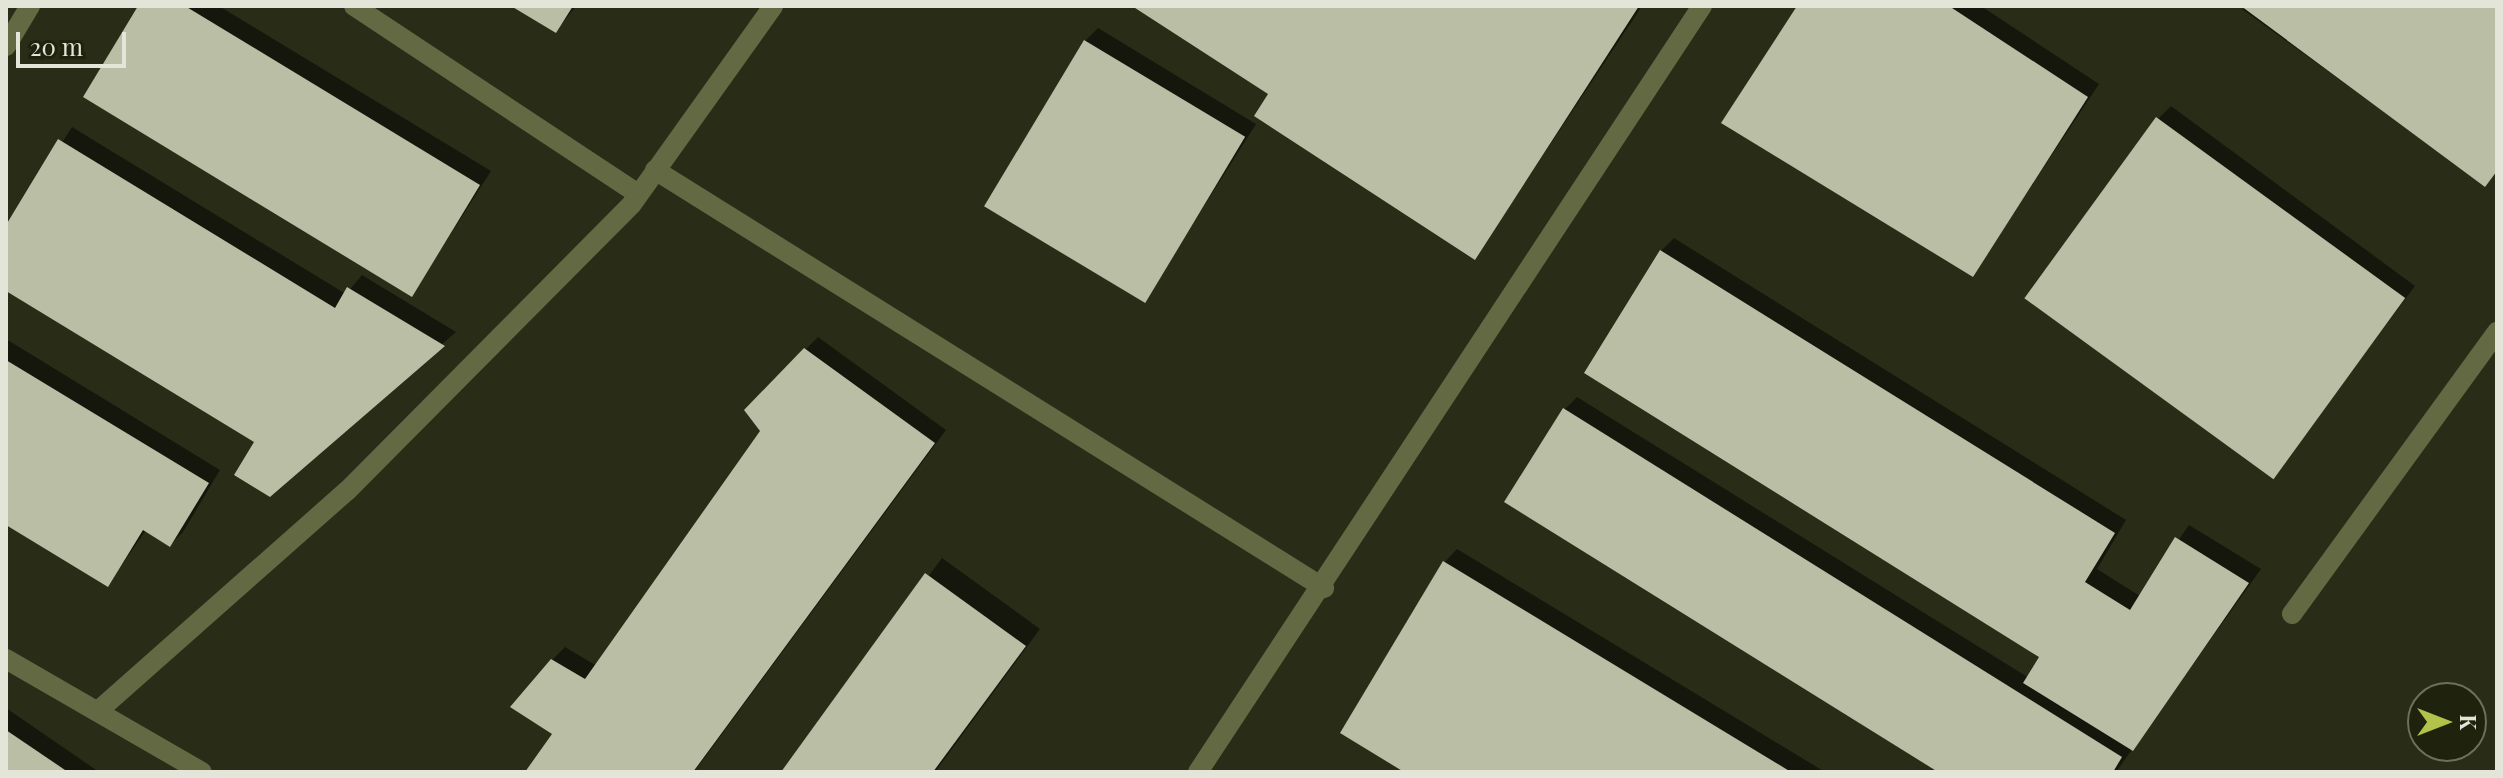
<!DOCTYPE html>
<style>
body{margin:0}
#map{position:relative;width:2503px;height:778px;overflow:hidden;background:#292c17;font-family:"Playfair Display",serif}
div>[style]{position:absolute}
.shadow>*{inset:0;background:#0007}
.building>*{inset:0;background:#b9bea4;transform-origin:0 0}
.minor>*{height:20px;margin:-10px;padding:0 10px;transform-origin:10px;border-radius:10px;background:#636943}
span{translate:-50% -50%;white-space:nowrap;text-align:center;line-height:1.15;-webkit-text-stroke:8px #1f220d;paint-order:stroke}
.frame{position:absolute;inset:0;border:8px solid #e2e5d8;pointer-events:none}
.north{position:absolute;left:2407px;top:682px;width:80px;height:80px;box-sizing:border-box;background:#1f220d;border:2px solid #6d705e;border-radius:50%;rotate:90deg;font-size:22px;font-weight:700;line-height:32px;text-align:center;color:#e2e5d8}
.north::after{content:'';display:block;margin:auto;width:28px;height:36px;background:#b3c24b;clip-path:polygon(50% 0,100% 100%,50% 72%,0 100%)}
.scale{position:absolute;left:16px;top:32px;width:110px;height:36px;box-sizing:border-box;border:4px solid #e2e5d8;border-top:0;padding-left:10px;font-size:24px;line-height:28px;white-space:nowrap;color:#e2e5d8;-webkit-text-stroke:6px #1f220d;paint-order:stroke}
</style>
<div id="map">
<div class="shadow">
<i style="clip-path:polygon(140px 6px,219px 6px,491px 171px,412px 295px)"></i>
<i style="clip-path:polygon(515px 6px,576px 6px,556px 31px)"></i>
<i style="clip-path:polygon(1136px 6px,1642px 6px,1475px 258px,1271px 94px)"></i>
<i style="clip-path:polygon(1799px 6px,1981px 6px,2099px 84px,1973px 274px)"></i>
<i style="clip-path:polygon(2497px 6px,2497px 172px,2485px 185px,2242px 9px)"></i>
<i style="clip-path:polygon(1098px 28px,1256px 124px,1144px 301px,1085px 41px)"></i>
<i style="clip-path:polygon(2171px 106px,2415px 286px,2272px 478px,2158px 119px)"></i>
<i style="clip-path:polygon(72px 127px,346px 294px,362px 275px,456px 332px,270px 494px,257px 442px,6px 289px,6px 229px)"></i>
<i style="clip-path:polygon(1674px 238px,2126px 520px,2097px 569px,2140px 596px,2189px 525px,2261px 569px,2116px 772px,1942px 772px,1564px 410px,1577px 397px,2029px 678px,2042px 656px,1661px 251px)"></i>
<i style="clip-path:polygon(818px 337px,946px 430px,694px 772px,527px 772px,555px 734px,552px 660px,565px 647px,597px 666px,762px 431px,746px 410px)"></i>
<i style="clip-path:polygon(6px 339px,220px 470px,183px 532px,170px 545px,146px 530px,108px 585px,6px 523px)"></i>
<i style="clip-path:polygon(1457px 549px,1825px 772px,1407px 772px,1445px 562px)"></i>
<i style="clip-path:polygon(942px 558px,1040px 629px,935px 772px,783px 772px)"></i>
<i style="clip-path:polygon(6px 708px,99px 772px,6px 772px)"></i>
</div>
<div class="building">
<i style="clip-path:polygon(138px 6px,185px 6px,480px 185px,412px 297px,83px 97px)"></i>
<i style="clip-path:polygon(511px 6px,573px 6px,556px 33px)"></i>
<i style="clip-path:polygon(1132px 6px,1639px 6px,1475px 260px,1254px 116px,1268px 94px)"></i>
<i style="clip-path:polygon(1797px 6px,1949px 6px,2088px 97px,1973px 277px,1721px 123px)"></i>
<i style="clip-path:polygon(2241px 6px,2497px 6px,2497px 171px,2485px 187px)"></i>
<i style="left:1084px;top:40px;width:188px;height:194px;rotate:31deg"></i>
<i style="left:2156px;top:117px;width:308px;height:224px;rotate:36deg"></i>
<i style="clip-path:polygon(58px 139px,335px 308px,347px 287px,445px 346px,270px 497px,234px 475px,254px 442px,6px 291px,6px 225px)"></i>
<i style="clip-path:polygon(1660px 250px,2115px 533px,2085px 582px,2130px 610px,2175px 537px,2249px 583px,2133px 751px,2023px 683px,2039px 657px,1584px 373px)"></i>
<i style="clip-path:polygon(804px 348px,935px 443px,693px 772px,525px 772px,552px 734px,510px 707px,551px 659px,585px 679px,760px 431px,744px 410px)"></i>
<i style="clip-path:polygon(6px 360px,209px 483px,170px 547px,143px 530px,108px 587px,6px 525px)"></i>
<i style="clip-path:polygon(1563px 408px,2122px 757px,2113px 772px,1938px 772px,1504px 502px)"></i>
<i style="clip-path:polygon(1443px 561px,1791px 772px,1404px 772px,1340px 733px)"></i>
<i style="clip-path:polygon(925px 573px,1026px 646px,933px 772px,781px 772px)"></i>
<i style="clip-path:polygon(6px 730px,68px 772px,6px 772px)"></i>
</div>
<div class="minor">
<i style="left:354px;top:6px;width:341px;rotate:33.5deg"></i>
<i style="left:6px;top:46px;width:47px;rotate:-59deg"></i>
<i style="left:655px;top:170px;width:789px;rotate:32deg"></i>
<i style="left:2292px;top:614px;width:349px;rotate:-54deg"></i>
<i style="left:6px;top:659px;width:226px;rotate:30deg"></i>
<i style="left:98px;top:711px;width:332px;rotate:-41.5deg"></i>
<i style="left:347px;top:491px;width:404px;rotate:-45.2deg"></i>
<i style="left:632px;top:204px;width:243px;rotate:-54.5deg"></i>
<i style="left:1198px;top:772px;width:917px;rotate:-56.66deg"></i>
</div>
<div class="frame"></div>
<div class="north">K</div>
<div class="scale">20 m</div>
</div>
